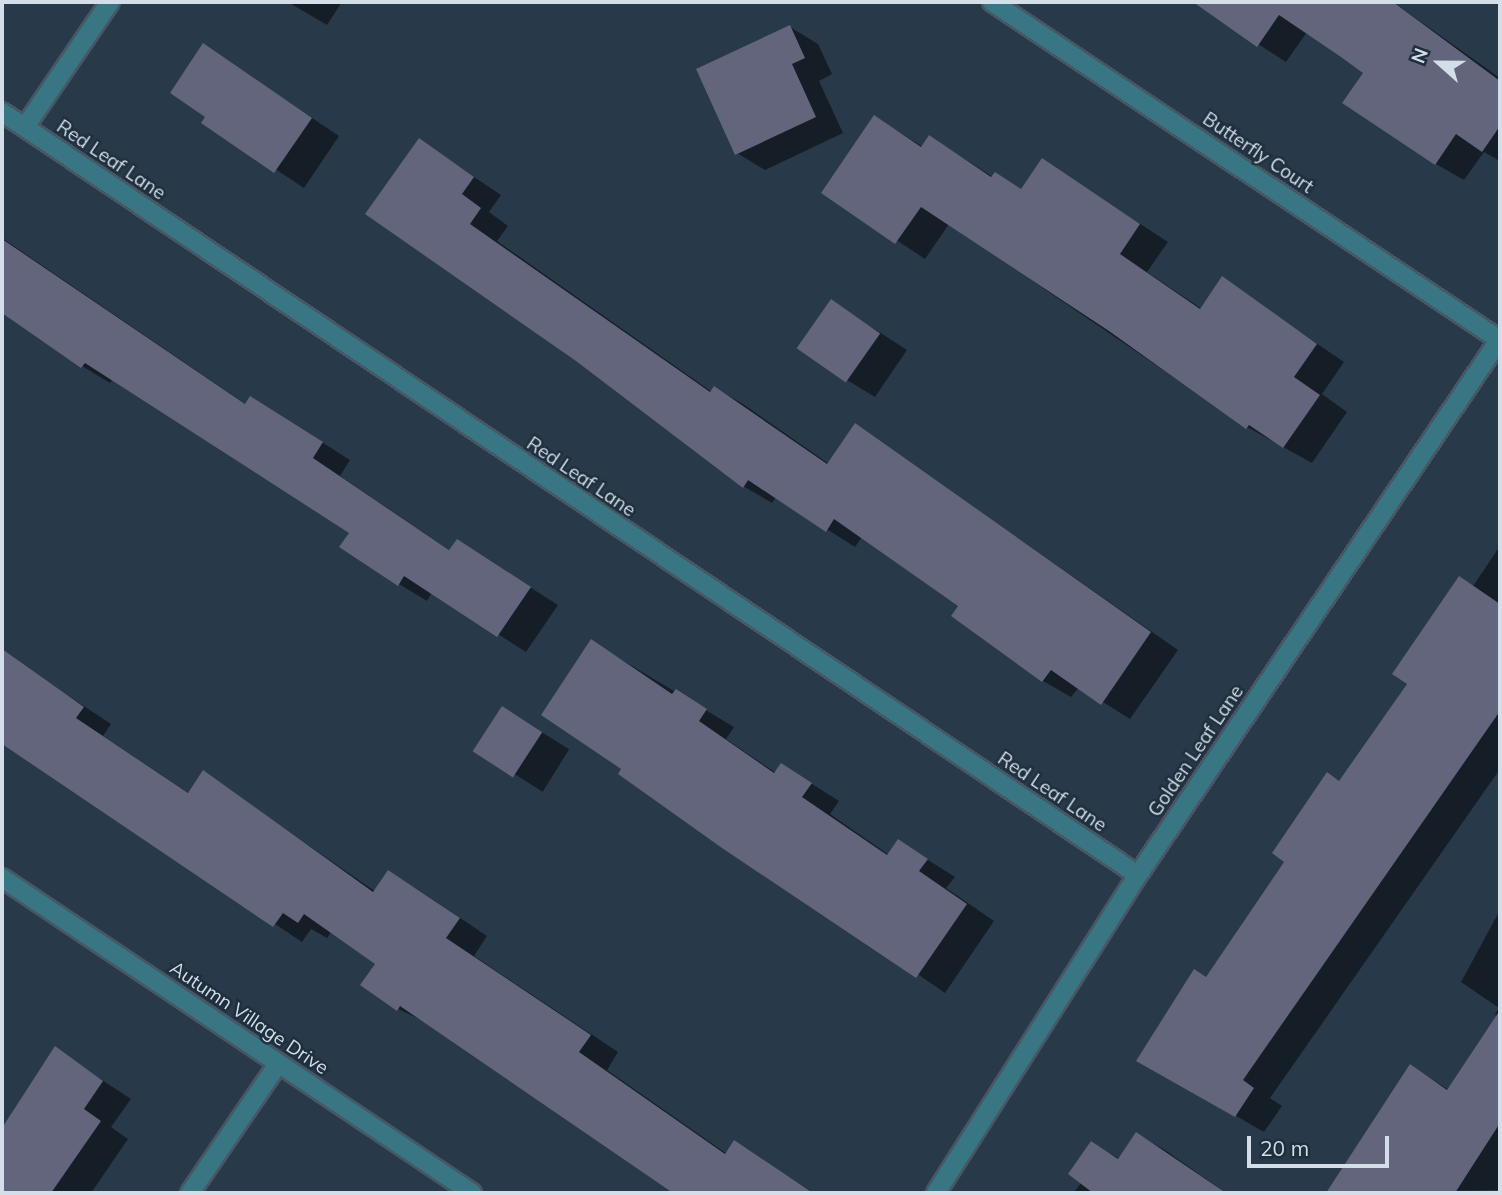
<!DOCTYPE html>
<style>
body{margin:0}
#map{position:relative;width:1502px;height:1195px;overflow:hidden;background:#283949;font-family:Mulish,sans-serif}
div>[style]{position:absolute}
.shadow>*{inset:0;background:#0007;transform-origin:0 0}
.building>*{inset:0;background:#62657b;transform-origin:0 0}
.roads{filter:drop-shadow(2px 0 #475766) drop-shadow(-2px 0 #475766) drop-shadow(0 2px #475766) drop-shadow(0 -2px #475766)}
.minor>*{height:18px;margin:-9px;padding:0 9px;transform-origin:9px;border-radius:9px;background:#397683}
span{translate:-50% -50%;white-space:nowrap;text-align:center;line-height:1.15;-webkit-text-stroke:5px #1e2f3e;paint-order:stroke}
.street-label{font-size:19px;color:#d4dee8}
.frame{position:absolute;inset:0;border:4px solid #d4dee8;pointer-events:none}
.north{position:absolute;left:1404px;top:28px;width:70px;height:70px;-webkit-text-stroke:5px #1e2f3e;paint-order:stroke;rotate:291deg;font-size:19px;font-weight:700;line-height:28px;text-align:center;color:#d4dee8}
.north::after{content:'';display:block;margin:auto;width:24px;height:32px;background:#d4dee8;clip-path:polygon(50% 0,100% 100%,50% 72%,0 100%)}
.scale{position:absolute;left:1247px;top:1136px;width:142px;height:32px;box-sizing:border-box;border:4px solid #d4dee8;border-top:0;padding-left:9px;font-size:21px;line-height:24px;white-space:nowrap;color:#d4dee8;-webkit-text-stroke:5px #1e2f3e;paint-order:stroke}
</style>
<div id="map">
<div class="shadow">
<i style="clip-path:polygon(288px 2px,342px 2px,327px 25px)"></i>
<i style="clip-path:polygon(1193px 2px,1393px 2px,1500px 78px,1500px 161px,1484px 152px,1464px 180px,1436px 164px,1366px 72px,1307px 32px,1286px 62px)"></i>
<i style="clip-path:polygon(790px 27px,818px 44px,832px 74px,819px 81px,843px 133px,765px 170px,737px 153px)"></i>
<i style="clip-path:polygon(204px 46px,339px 136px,304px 188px,204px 122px,208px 117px)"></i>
<i style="clip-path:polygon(875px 117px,923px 147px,930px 137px,993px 177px,995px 174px,1022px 190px,1042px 160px,1168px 242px,1147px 272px,1202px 309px,1222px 279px,1344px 362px,1322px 394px,1347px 412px,1312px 463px,1247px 427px,949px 224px,925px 259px,824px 192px)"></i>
<i style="clip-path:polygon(419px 140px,501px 195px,489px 212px,508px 226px,497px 241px,712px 392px,715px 388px,743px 404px,829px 464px,856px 425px,1178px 650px,1130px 719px,1079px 687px,1071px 697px,1043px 681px,961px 605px,862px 537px,855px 547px,776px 497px,772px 503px,743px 486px,755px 474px,577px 360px,367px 214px)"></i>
<i style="clip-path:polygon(2px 238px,247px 405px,279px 415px,350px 460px,340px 476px,451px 551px,457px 541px,558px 605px,526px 652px,432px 592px,427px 601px,399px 584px,352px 533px,113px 379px,110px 383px,82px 366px,2px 309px)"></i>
<i style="clip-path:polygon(831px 301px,907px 350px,875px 397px,847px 380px)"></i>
<i style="clip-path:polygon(1500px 546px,1500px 769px,1270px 1098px,1282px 1106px,1264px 1132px,1139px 1060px,1207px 979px,1287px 862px,1327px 774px,1341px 782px)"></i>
<i style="clip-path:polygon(592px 642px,734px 727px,726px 739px,776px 773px,782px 765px,839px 801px,830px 814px,889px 855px,898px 841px,955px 877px,946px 888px,994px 921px,945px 993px,543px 715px)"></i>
<i style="clip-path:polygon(13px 659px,111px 724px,103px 736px,190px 794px,203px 772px,376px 892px,389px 872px,417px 889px,487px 936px,474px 956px,618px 1052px,607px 1070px,727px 1154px,735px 1142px,814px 1193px,677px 1193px,428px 1023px,398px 1009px,363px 985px,377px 964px,332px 931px,327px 938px,311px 929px,302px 942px,2px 742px,7px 734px,2px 731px,2px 670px)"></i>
<i style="left:503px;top:708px;width:78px;height:50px;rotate:32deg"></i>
<i style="clip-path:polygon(1500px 910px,1500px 1190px,1328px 1193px,1411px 1066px,1449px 1090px,1498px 1017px,1495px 1014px,1499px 1008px,1461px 982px)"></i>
<i style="clip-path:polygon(55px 1049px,131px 1099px,111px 1127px,128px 1139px,91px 1193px,2px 1193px,2px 1131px)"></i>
<i style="clip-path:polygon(1137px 1134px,1165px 1150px,1226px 1193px,1073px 1193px,1082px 1182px,1092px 1143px,1120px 1159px)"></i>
</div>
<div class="building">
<i style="clip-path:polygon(1193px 2px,1393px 2px,1500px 81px,1500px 126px,1482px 152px,1456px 134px,1435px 165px,1342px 103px,1363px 73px,1341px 57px,1279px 15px,1257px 47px)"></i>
<i style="clip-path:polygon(790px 25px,805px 58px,792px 64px,816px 117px,735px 155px,696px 69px)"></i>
<i style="clip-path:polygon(203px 43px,312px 118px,274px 173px,201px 123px,205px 117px,170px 93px)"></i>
<i style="clip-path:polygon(874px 115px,921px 147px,929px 135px,991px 177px,995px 172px,1021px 189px,1042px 158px,1140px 224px,1120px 254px,1200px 309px,1222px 276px,1317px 344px,1294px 377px,1320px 395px,1283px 448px,1249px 425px,1246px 429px,1109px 331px,921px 207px,895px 244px,821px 193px)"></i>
<i style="clip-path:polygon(419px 138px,474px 177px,462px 194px,481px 208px,470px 224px,710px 392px,714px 386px,827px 464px,855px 423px,1151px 632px,1101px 705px,1051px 670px,1042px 682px,951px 616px,958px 606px,834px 519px,826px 532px,748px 480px,743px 488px,576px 361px,365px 214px)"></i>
<i style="clip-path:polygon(2px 239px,245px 404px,250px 396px,323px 442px,313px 458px,449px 550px,457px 539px,531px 587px,497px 637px,404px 576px,398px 586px,339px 547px,349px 533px,85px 363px,81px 368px,2px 313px)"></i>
<i style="left:831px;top:299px;width:60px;height:60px;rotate:35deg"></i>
<i style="clip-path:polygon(1459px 576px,1500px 604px,1500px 711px,1243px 1080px,1254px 1088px,1235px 1117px,1136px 1061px,1194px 969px,1206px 977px,1284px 862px,1272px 853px,1327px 772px,1339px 781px,1407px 684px,1392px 674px)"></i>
<i style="clip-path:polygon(591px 639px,672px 694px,676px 689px,707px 709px,699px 721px,774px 773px,781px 763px,812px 783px,802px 797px,887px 855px,898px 839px,928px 859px,919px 871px,967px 904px,916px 978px,722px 848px,618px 774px,621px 769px,541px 715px)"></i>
<i style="clip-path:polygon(2px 649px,84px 707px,76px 718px,188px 793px,203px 770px,373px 892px,388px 870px,460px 918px,446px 938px,591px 1035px,579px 1052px,725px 1154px,734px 1140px,813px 1193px,673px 1193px,400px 1006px,397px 1011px,360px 985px,375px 964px,304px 914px,298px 923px,283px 913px,273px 927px,2px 744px)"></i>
<i style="left:502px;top:706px;width:48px;height:54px;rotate:33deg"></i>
<i style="clip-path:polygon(1500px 1010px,1500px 1123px,1455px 1193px,1326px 1193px,1410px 1064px,1447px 1090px)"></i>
<i style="clip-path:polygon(55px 1046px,103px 1081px,84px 1109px,101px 1121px,51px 1193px,2px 1193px,2px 1128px)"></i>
<i style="clip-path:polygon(1136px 1132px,1226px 1193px,1093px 1193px,1068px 1174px,1091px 1141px,1118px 1159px)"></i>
</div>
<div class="roads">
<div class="minor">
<i style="left:992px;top:2px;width:610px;rotate:33.64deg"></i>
<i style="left:2px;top:112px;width:1368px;rotate:33.89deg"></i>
<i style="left:25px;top:127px;width:151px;rotate:-55.8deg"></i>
<i style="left:2px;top:878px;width:566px;rotate:33.83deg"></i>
<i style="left:190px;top:1193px;width:156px;rotate:-55.7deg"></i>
<i style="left:936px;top:1193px;width:377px;rotate:-57.6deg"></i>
<i style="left:1138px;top:875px;width:647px;rotate:-55.97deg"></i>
</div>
</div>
<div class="street-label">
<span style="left:1258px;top:153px;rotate:34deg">Butterfly Court</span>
<span style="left:111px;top:160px;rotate:34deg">Red Leaf Lane</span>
<span style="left:581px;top:477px;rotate:34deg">Red Leaf Lane</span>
<span style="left:1196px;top:751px;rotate:-56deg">Golden Leaf Lane</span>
<span style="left:1052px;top:792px;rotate:34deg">Red Leaf Lane</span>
<span style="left:249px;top:1018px;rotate:34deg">Autumn Village Drive</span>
</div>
<div class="frame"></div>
<div class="north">N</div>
<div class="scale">20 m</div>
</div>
